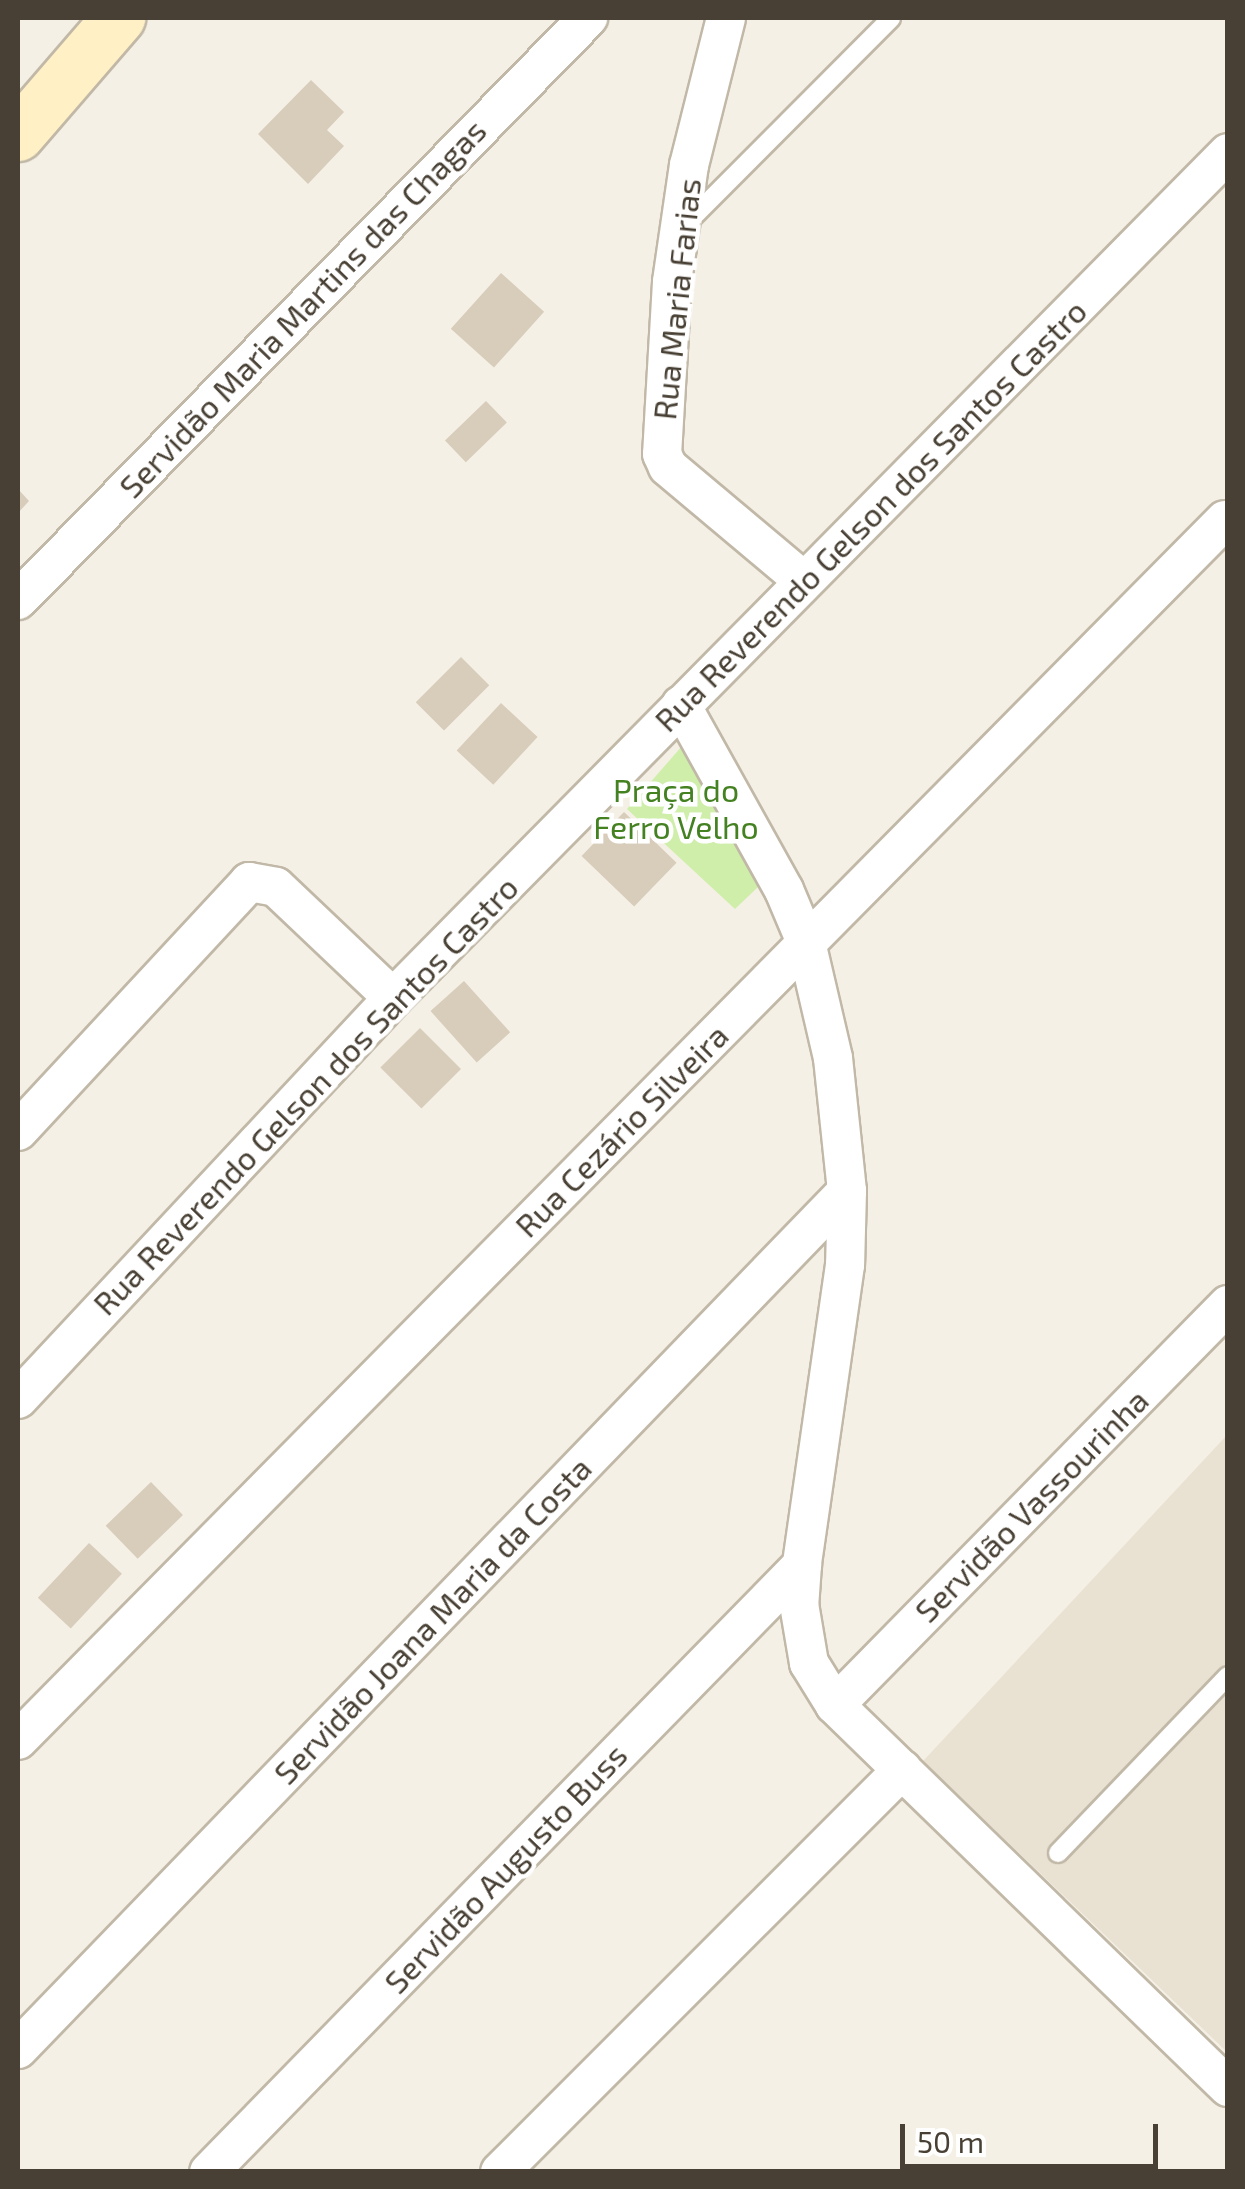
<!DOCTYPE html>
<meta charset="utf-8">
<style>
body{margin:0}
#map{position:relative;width:1245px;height:2189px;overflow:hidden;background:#f5f0e5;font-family:"Exo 2",sans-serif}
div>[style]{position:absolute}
.residential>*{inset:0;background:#e9e2d3}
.green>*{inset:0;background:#ceeeaa}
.building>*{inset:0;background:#d8ccba;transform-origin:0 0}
.roads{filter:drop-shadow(2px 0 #c1b8a7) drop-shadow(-2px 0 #c1b8a7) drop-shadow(0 2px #c1b8a7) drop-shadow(0 -2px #c1b8a7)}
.lane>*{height:18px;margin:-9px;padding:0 9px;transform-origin:9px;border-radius:9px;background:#fff}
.street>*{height:38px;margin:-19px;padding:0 19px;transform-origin:19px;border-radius:19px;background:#fff}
.secondary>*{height:52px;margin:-26px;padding:0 26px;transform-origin:26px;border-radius:26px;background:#fff1c5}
span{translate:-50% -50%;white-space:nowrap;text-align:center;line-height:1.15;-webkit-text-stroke:9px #fff;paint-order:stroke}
.street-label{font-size:32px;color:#484034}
.park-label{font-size:32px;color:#448121}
.frame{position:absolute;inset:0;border:20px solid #484034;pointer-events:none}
.scale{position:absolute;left:900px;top:2124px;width:258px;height:45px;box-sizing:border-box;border:5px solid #484034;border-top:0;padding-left:12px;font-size:30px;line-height:35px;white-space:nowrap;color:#484034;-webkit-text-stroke:8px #fff;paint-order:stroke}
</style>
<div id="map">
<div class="residential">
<i style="clip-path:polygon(1227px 1435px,1227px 2052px,923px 1761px)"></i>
</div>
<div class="green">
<i style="clip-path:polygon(683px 745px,759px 886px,735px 909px,627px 809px)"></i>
</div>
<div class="building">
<i style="clip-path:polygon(311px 80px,344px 112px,327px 130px,344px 146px,308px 184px,258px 134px)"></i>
<i style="left:501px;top:273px;width:58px;height:75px;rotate:42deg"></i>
<i style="left:486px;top:401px;width:30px;height:57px;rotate:46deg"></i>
<i style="clip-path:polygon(18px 489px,29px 501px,18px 513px)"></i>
<i style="left:461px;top:657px;width:40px;height:64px;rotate:45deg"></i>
<i style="left:501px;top:703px;width:50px;height:65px;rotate:43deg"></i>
<i style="left:624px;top:812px;width:73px;height:61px;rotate:44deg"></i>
<i style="left:464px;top:981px;width:69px;height:45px;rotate:48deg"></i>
<i style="left:420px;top:1028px;width:58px;height:56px;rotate:45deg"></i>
<i style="left:151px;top:1482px;width:46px;height:63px;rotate:46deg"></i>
<i style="left:89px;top:1543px;width:45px;height:75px;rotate:43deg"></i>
</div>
<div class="roads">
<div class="lane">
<i style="left:687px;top:223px;width:289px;rotate:-45.1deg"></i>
<i style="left:1058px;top:1853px;width:245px;rotate:-46.2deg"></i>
</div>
<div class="street">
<i style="left:726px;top:18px;width:152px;rotate:104.1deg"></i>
<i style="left:689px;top:165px;width:118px;rotate:98.3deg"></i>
<i style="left:672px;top:282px;width:172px;rotate:93.3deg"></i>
<i style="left:662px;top:454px;width:14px;rotate:65deg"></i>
<i style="left:668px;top:467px;width:177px;rotate:40deg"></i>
<i style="left:18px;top:600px;width:815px;rotate:-45.6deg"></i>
<i style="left:681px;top:705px;width:212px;rotate:60.9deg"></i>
<i style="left:784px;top:890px;width:56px;rotate:67.1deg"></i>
<i style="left:806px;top:942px;width:119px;rotate:76.9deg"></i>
<i style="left:833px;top:1058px;width:134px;rotate:84deg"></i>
<i style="left:847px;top:1191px;width:74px;rotate:91.5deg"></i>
<i style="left:845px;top:1265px;width:303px;rotate:98.2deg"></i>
<i style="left:802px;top:1565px;width:39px;rotate:94deg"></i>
<i style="left:799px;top:1604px;width:60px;rotate:80.4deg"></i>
<i style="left:809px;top:1663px;width:49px;rotate:58.2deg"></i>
<i style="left:835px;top:1705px;width:548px;rotate:44.19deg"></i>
<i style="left:18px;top:1131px;width:340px;rotate:-47.1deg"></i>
<i style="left:249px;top:882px;width:27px;rotate:10deg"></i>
<i style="left:276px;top:887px;width:161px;rotate:43.5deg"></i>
<i style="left:18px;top:1399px;width:549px;rotate:-46.92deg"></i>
<i style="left:393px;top:998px;width:1188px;rotate:-45.34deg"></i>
<i style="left:835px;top:1705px;width:561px;rotate:-45.51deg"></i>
<i style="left:18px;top:1740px;width:1716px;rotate:-45.31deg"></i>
<i style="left:18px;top:2049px;width:1193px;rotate:-45.98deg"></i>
<i style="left:209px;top:2172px;width:849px;rotate:-45.67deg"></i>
<i style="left:500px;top:2172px;width:569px;rotate:-45deg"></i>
</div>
<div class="secondary">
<i style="left:18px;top:135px;width:155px;rotate:-49.2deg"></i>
</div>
</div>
<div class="street-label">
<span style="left:676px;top:299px;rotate:-84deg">Rua Maria Farias</span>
<span style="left:302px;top:308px;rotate:-46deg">Servidão Maria Martins das Chagas</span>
<span style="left:870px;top:515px;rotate:-45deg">Rua Reverendo Gelson dos Santos Castro</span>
<span style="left:305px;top:1095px;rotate:-46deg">Rua Reverendo Gelson dos Santos Castro</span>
<span style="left:621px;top:1130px;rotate:-45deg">Rua Cezário Silveira</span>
<span style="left:1031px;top:1505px;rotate:-45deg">Servidão Vassourinha</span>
<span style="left:432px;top:1620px;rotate:-46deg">Servidão Joana Maria da Costa</span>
<span style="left:505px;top:1868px;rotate:-46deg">Servidão Augusto Buss</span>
</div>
<div class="park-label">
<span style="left:676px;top:808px">Praça do<br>Ferro Velho</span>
</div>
<div class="frame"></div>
<div class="scale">50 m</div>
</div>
